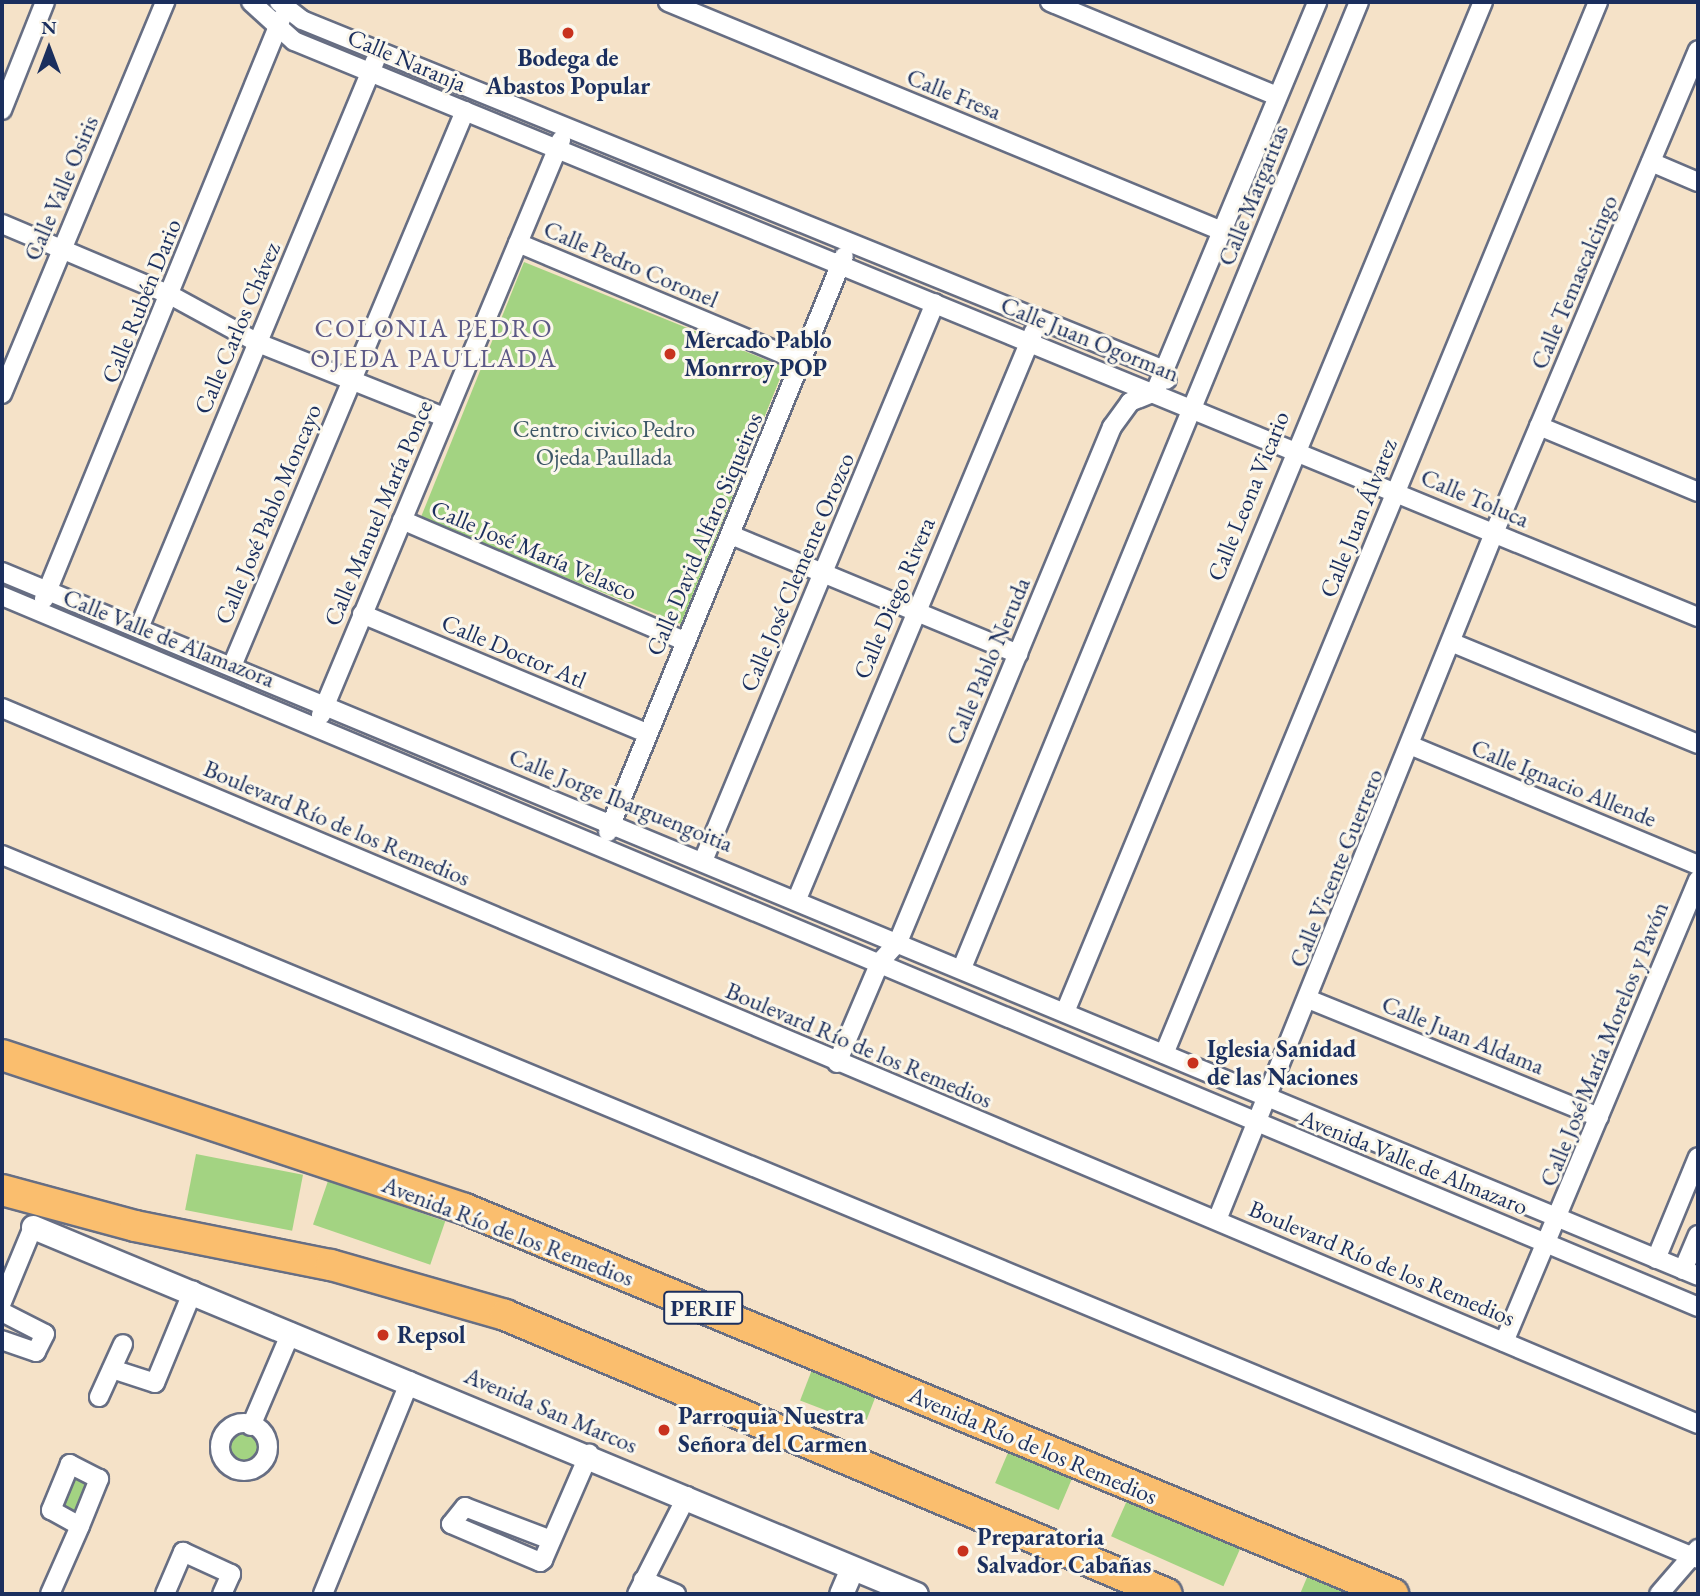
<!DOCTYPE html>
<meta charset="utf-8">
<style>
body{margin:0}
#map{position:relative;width:1700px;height:1596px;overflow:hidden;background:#f5e2c8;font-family:"EB Garamond",serif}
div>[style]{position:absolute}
.green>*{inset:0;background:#a3d382;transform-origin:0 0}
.roads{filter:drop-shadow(2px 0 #676e83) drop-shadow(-2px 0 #676e83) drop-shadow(0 2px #676e83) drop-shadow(0 -2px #676e83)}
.minor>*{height:18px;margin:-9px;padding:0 9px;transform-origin:9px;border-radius:9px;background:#fff}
.minor>.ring{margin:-9px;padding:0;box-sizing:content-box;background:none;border:18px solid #fff;border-radius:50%}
.tertiary>*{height:23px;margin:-11.5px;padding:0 11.5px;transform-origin:11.5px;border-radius:11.5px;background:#fff}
.trunk>*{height:30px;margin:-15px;padding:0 15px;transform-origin:15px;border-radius:15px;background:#fabe6e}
.dots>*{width:19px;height:19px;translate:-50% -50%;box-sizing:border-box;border:4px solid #fbf7ec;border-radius:50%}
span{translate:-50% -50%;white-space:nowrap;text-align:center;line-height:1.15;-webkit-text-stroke:6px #fbf7ec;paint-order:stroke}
.shield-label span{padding:2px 5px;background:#fbf7ec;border:2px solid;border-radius:5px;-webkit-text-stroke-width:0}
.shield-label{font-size:23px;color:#1b2f5e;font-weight:700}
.poi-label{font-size:24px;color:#1b2f5e;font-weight:700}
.left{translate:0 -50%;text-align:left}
.street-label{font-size:24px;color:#1b2f5e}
.park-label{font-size:24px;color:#3d5867}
.neighbourhood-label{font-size:26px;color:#5c5987;letter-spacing:2px}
.frame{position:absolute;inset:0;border:4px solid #1b2f5e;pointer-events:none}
.north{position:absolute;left:14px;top:14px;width:70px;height:70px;-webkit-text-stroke:5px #fbf7ec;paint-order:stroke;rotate:0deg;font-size:19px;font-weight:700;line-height:28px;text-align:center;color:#1b2f5e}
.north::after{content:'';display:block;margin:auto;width:24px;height:32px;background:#1b2f5e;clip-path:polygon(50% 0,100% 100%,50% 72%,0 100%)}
</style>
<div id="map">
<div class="green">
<i style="left:524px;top:262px;width:281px;height:277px;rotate:22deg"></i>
<i style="left:196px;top:1154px;width:109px;height:57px;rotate:11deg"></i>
<i style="left:328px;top:1181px;width:124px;height:46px;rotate:19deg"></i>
<i style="left:813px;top:1367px;width:69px;height:36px;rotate:21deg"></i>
<i style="left:236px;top:1427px;width:31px;height:32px;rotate:22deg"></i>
<i style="left:1010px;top:1448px;width:69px;height:38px;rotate:23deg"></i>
<i style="left:72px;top:1469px;width:24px;height:43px;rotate:24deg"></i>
<i style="left:1129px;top:1496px;width:123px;height:44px;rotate:24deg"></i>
<i style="clip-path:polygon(1308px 1575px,1354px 1594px,1300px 1594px)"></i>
</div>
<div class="roads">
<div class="minor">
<i style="left:251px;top:2px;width:58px;rotate:42.2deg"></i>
<i style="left:294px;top:41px;width:1518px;rotate:22.31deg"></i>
<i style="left:279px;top:2px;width:29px;rotate:38deg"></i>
<i style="left:302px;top:20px;width:930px;rotate:22.1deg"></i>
<i style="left:1164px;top:370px;width:10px;rotate:73deg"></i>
<i style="left:668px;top:2px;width:599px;rotate:22.46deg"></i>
<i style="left:1050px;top:2px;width:246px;rotate:22.5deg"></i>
<i style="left:2px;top:110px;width:116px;rotate:-68.3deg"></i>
<i style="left:1651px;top:162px;width:51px;rotate:23.1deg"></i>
<i style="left:2px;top:224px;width:182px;rotate:22.9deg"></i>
<i style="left:170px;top:295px;width:100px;rotate:28.6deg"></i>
<i style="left:258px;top:343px;width:200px;rotate:21.7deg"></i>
<i style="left:518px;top:243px;width:308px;rotate:22.7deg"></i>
<i style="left:2px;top:394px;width:425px;rotate:-67.4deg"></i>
<i style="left:1539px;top:426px;width:172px;rotate:22.5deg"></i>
<i style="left:402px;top:520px;width:309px;rotate:23.2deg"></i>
<i style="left:731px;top:535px;width:311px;rotate:22.5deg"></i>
<i style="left:2px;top:572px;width:1836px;rotate:22.54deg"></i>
<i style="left:2px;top:596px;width:1839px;rotate:22.74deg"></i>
<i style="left:44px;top:599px;width:627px;rotate:-67.77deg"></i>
<i style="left:362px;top:614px;width:308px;rotate:22.7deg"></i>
<i style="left:139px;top:628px;width:614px;rotate:-67.4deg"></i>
<i style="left:1453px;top:643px;width:265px;rotate:22.4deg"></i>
<i style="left:232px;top:666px;width:602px;rotate:-67.23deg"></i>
<i style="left:2px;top:708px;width:1841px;rotate:22.89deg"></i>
<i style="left:321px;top:715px;width:623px;rotate:-67.34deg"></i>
<i style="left:1412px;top:746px;width:310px;rotate:22.6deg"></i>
<i style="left:608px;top:832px;width:622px;rotate:-67.72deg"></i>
<i style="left:2px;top:855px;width:1836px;rotate:22.54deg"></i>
<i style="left:703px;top:861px;width:604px;rotate:-67.42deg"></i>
<i style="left:797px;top:899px;width:615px;rotate:-67.35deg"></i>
<i style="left:962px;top:968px;width:1044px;rotate:-67.66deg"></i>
<i style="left:1308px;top:999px;width:314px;rotate:22.1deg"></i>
<i style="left:1065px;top:1012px;width:1093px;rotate:-67.52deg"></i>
<i style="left:1164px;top:1054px;width:1138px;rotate:-67.58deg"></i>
<i style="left:837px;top:1063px;width:110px;rotate:-66.9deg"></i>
<i style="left:880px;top:962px;width:27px;rotate:-48deg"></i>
<i style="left:898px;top:942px;width:558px;rotate:-67.44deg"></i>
<i style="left:1112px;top:427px;width:31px;rotate:-54deg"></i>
<i style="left:1130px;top:402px;width:27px;rotate:-22deg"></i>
<i style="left:1155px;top:392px;width:422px;rotate:-67.4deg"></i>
<i style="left:1217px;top:1220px;width:741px;rotate:-68.04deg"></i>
<i style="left:1494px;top:533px;width:524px;rotate:-67.1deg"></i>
<i style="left:1656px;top:1259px;width:110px;rotate:-67.6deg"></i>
<i style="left:1683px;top:1270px;width:38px;rotate:-67deg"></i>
<i style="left:2px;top:1302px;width:81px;rotate:-67.5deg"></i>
<i style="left:2px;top:1312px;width:48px;rotate:27.1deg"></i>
<i style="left:45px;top:1334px;width:20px;rotate:117deg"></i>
<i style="left:36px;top:1352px;width:36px;rotate:-161deg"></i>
<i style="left:1504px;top:1342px;width:501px;rotate:-67.22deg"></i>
<i style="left:112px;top:1369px;width:45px;rotate:18deg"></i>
<i style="left:155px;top:1383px;width:100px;rotate:-67.6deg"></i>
<i style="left:99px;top:1397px;width:58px;rotate:-65.6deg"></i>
<i class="ring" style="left:220px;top:1423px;width:30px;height:30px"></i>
<i style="left:251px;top:1426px;width:102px;rotate:-66.9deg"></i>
<i style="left:551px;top:1540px;width:92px;rotate:-159deg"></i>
<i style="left:465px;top:1507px;width:22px;rotate:129deg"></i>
<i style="left:451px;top:1524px;width:97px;rotate:23.1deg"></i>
<i style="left:540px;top:1562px;width:4px;rotate:-34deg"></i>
<i style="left:543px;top:1560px;width:116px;rotate:-66.5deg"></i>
<i style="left:643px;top:1580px;width:36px;rotate:23deg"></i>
<i style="left:50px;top:1594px;width:74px;rotate:-66.2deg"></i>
<i style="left:80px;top:1526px;width:51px;rotate:-68deg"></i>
<i style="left:99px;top:1479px;width:33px;rotate:-153deg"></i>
<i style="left:70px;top:1464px;width:50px;rotate:112.4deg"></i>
<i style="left:51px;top:1510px;width:33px;rotate:29deg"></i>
<i style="left:165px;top:1594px;width:46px;rotate:-66.8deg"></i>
<i style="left:183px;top:1552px;width:53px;rotate:24.6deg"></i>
<i style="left:231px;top:1574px;width:22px;rotate:114deg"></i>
<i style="left:323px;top:1594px;width:230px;rotate:-67.8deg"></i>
<i style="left:637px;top:1594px;width:110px;rotate:-63deg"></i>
<i style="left:1659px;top:1594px;width:60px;rotate:-49.1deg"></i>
</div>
<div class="tertiary">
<i style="left:33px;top:1227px;width:956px;rotate:22.57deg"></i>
<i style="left:841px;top:1594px;width:28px;rotate:-67deg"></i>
</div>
<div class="trunk">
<i style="left:2px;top:1055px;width:488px;rotate:18.4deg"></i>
<i style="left:465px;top:1209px;width:1005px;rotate:22.53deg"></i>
<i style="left:2px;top:1190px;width:138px;rotate:15.1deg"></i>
<i style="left:135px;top:1226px;width:200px;rotate:11.3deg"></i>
<i style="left:331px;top:1265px;width:181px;rotate:16deg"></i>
<i style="left:505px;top:1315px;width:718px;rotate:22.85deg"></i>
</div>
</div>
<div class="dots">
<i style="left:568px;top:33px;background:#c8321e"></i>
<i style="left:670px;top:354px;background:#c8321e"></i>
<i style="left:1193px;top:1063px;background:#c8321e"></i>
<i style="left:383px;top:1335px;background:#c8321e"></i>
<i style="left:664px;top:1430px;background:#c8321e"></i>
<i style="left:963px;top:1551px;background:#c8321e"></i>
</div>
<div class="shield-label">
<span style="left:703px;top:1308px">PERIF</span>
</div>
<div class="poi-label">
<span style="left:568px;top:72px">Bodega de<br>Abastos Popular</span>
<span class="left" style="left:684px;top:354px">Mercado Pablo<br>Monrroy POP</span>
<span class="left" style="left:1207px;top:1063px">Iglesia Sanidad<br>de las Naciones</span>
<span class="left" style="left:397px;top:1335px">Repsol</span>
<span class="left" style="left:678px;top:1430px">Parroquia Nuestra<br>Señora del Carmen</span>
<span class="left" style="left:977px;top:1551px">Preparatoria<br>Salvador Cabañas</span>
</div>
<div class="street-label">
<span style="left:407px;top:60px;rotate:23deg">Calle Naranja</span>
<span style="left:954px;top:94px;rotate:22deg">Calle Fresa</span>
<span style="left:61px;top:188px;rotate:-67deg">Calle Valle Osiris</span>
<span style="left:1253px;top:195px;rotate:-68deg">Calle Margaritas</span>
<span style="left:631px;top:264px;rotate:23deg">Calle Pedro Coronel</span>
<span style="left:1574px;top:282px;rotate:-67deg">Calle Temascalcingo</span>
<span style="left:141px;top:301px;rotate:-68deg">Calle Rubén Dario</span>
<span style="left:237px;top:328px;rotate:-67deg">Calle Carlos Chávez</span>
<span style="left:1090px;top:339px;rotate:22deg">Calle Juan Ogorman</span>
<span style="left:1248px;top:496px;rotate:-68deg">Calle Leona Vicario</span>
<span style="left:1475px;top:498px;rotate:23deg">Calle Toluca</span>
<span style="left:378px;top:513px;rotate:-67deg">Calle Manuel María Ponce</span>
<span style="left:268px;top:514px;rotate:-67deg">Calle José Pablo Moncayo</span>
<span style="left:1358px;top:518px;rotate:-68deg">Calle Juan Álvarez</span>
<span style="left:704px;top:534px;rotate:-67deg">Calle David Alfaro Siqueiros</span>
<span style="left:534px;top:550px;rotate:23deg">Calle José María Velasco</span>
<span style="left:797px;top:572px;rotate:-67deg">Calle José Clemente Orozco</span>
<span style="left:894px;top:598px;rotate:-67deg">Calle Diego Rivera</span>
<span style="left:169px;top:638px;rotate:22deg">Calle Valle de Alamazora</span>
<span style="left:514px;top:651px;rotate:23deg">Calle Doctor Atl</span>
<span style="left:988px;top:661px;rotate:-67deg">Calle Pablo Neruda</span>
<span style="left:1564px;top:783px;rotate:22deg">Calle Ignacio Allende</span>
<span style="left:621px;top:800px;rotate:22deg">Calle Jorge Ibarguengoitia</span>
<span style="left:337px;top:823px;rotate:23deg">Boulevard Río de los Remedios</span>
<span style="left:1336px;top:868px;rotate:-68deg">Calle Vicente Guerrero</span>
<span style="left:1463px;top:1035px;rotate:22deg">Calle Juan Aldama</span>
<span style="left:1604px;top:1044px;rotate:-68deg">Calle José María Morelos y Pavón</span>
<span style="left:859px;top:1045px;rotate:23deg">Boulevard Río de los Remedios</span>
<span style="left:1414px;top:1162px;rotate:22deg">Avenida Valle de Almazaro</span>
<span style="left:508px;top:1231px;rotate:21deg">Avenida Río de los Remedios</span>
<span style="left:1382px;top:1263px;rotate:23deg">Boulevard Río de los Remedios</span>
<span style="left:551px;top:1410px;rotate:23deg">Avenida San Marcos</span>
<span style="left:1033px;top:1445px;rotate:23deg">Avenida Río de los Remedios</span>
</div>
<div class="park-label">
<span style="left:604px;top:443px">Centro civico Pedro<br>Ojeda Paullada</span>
</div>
<div class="neighbourhood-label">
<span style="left:434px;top:344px">COLONIA PEDRO<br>OJEDA PAULLADA</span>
</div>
<div class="frame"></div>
<div class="north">N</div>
</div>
